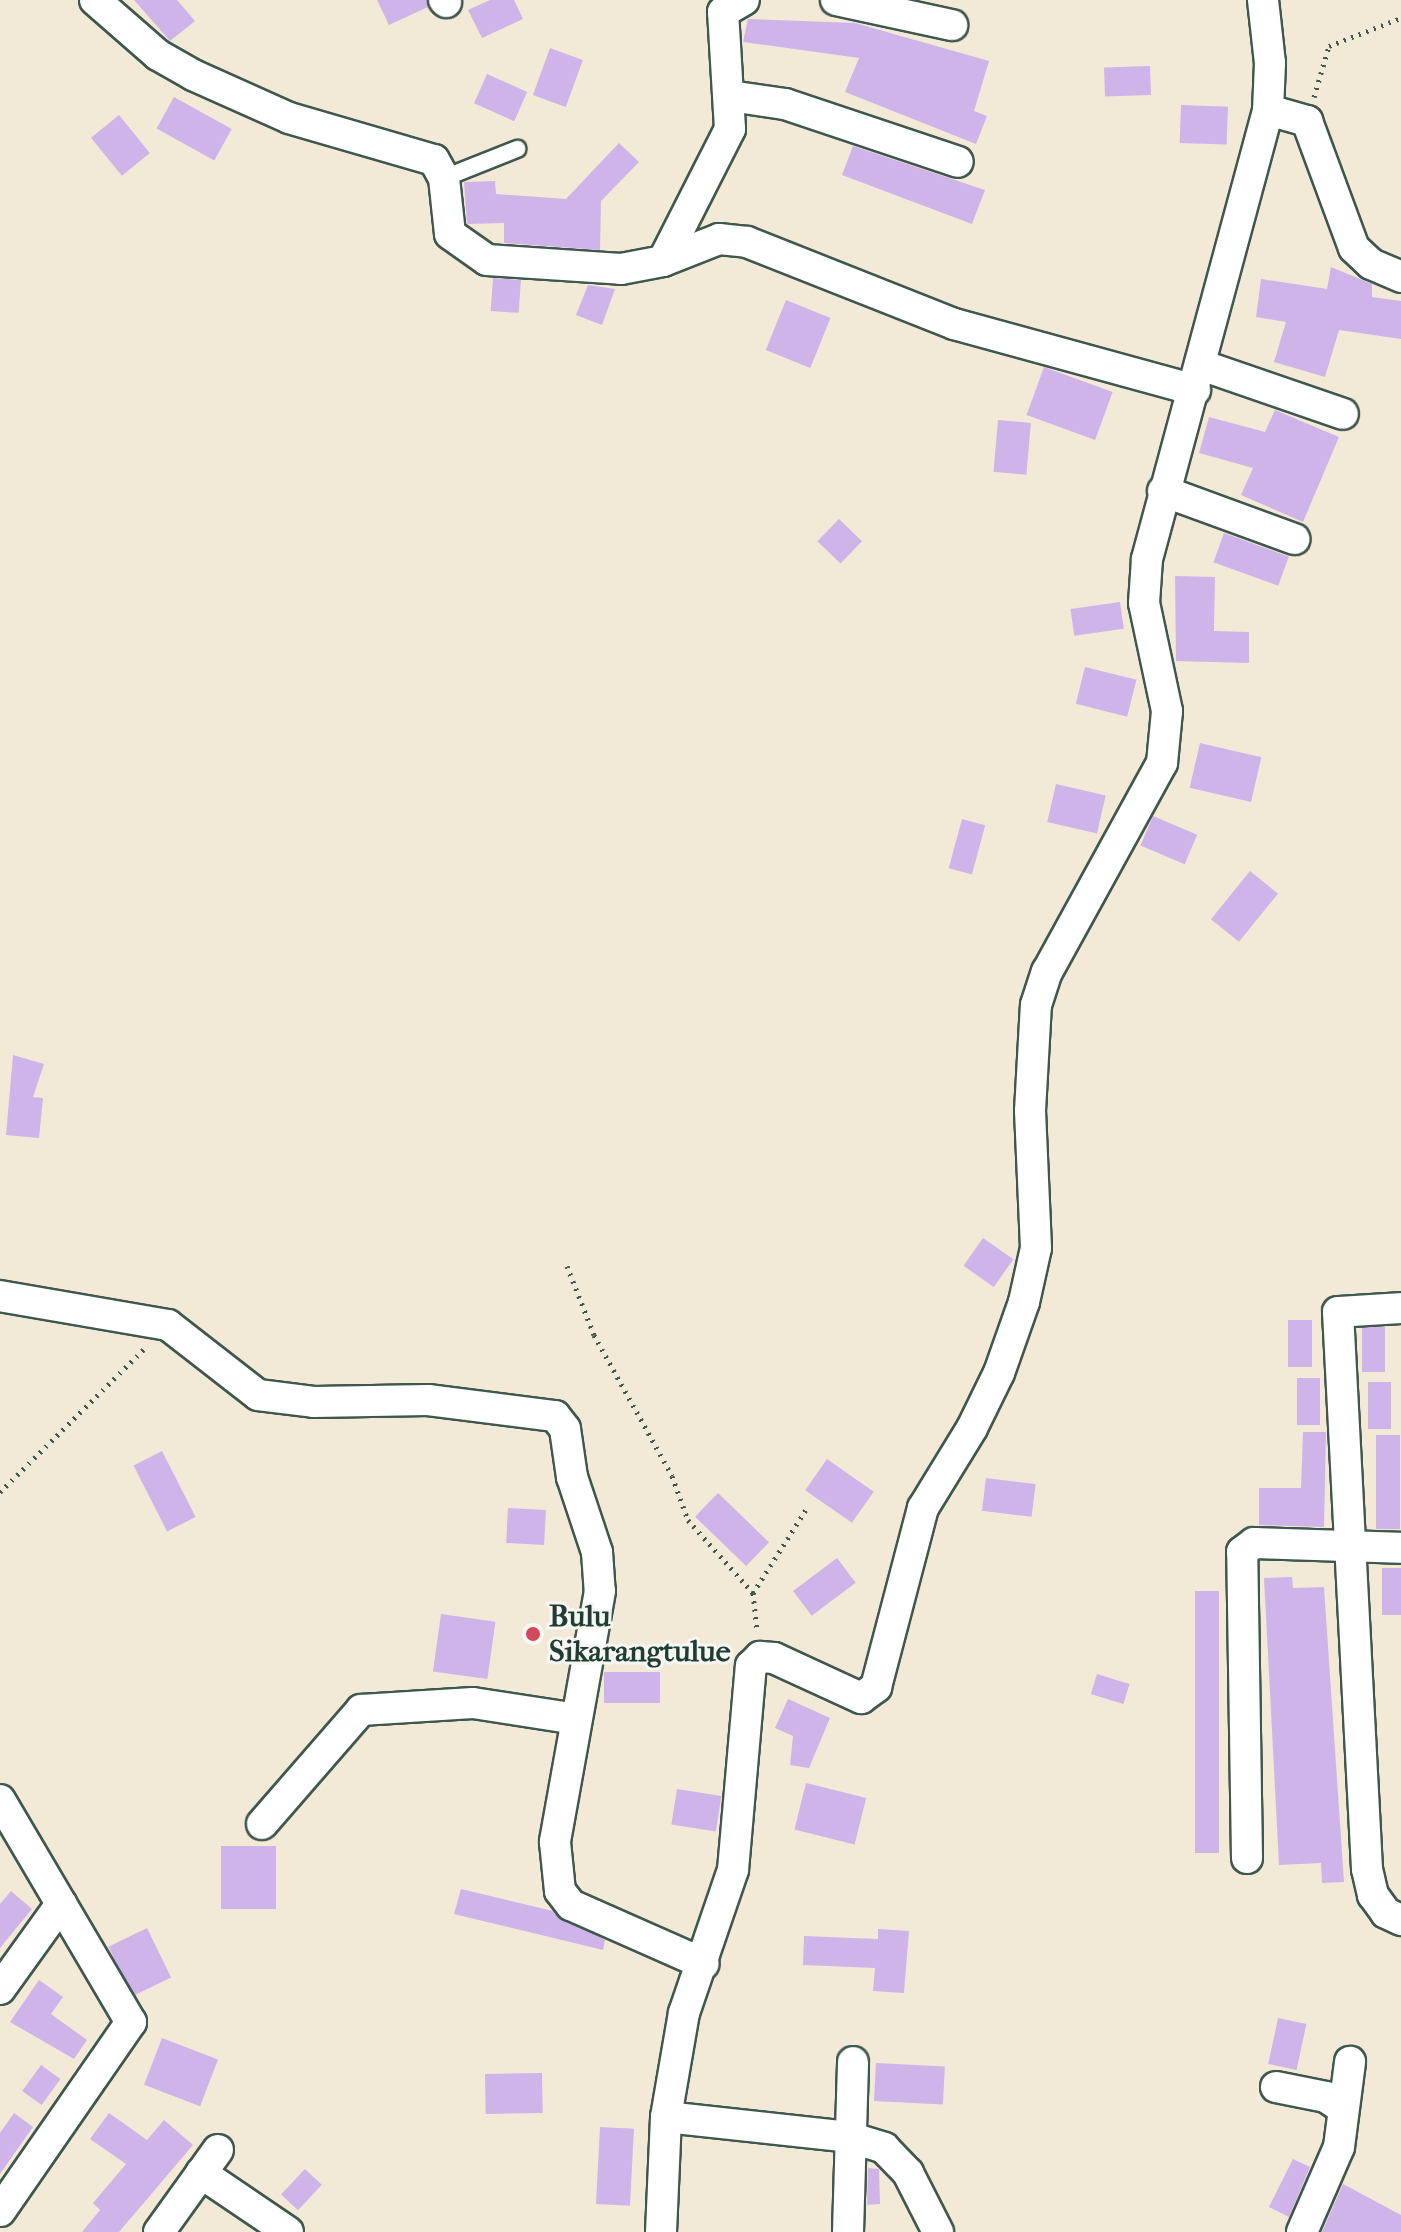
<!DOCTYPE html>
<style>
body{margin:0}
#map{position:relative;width:1401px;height:2232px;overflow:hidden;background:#f3e9d7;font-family:"IM FELL French Canon",serif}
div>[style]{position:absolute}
.building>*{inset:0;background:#cfb4ea;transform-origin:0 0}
.path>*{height:5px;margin-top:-2.5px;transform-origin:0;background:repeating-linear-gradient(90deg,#3f574c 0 2px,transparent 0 8px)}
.roads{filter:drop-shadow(2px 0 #3f574c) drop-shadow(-2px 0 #3f574c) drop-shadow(0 2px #3f574c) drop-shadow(0 -2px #3f574c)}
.lane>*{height:16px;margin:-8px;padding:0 8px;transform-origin:8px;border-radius:8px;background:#fff}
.street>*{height:30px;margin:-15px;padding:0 15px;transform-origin:15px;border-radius:15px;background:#fff}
.dots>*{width:22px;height:22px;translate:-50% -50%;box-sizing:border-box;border:4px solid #f6f6f2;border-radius:50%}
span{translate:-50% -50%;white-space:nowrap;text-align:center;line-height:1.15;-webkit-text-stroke:6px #f6f6f2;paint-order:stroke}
.poi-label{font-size:30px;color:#1f3d34;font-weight:700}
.left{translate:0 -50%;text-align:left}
</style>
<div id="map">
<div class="building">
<i style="clip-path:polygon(134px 0,177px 0,195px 21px,170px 41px)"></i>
<i style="clip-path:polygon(377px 0,427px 0,428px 7px,389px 25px)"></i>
<i style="clip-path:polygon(490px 0,514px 0,523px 19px,482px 38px,468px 10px)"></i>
<i style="clip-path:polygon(748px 19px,855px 23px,989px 61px,974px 111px,987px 116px,976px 144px,845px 92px,859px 58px,743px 42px)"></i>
<i style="left:550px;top:48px;width:35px;height:50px;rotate:20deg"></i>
<i style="left:1150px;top:66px;width:29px;height:46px;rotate:88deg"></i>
<i style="left:487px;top:74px;width:44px;height:32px;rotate:24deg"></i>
<i style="left:174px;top:97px;width:66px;height:36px;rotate:29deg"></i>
<i style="left:1181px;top:105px;width:47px;height:38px;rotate:2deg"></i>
<i style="left:119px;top:115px;width:49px;height:36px;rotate:51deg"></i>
<i style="clip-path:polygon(619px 143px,639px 162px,601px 201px,600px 250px,504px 243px,504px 223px,467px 224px,464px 182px,495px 181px,496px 194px,566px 199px)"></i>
<i style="clip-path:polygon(853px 146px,985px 190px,972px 224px,842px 175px)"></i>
<i style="clip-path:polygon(1331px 267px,1372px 284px,1372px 297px,1401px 301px,1401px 339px,1339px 330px,1325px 377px,1274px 362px,1286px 322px,1256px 317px,1261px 279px,1327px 289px)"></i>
<i style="left:493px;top:278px;width:28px;height:33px;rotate:4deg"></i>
<i style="clip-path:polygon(588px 285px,615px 289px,602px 325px,576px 315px)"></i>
<i style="left:786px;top:300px;width:48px;height:54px;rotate:22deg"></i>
<i style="left:1044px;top:367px;width:73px;height:51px;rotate:20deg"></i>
<i style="clip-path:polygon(1275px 410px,1339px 437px,1303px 522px,1241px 495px,1253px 468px,1199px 453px,1209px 417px,1265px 432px)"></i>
<i style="left:998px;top:420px;width:33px;height:52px;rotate:5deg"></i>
<i style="left:839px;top:519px;width:32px;height:31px;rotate:44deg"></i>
<i style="left:1224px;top:533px;width:69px;height:31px;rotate:20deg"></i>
<i style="clip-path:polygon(1175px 576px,1215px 577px,1214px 631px,1249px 632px,1249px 663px,1176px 661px)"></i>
<i style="left:1120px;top:602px;width:27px;height:50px;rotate:82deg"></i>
<i style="left:1085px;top:667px;width:53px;height:38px;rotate:14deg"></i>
<i style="left:1200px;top:743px;width:63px;height:46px;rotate:13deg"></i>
<i style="left:1056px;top:784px;width:51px;height:39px;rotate:13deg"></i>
<i style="left:1153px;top:816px;width:48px;height:32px;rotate:23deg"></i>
<i style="left:962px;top:819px;width:24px;height:51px;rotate:15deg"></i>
<i style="left:1250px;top:871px;width:36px;height:62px;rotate:39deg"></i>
<i style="clip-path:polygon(13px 1055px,44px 1064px,33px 1097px,43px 1098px,39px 1138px,6px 1135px)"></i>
<i style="left:983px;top:1238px;width:37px;height:34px;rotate:35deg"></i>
<i style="left:1288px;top:1320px;width:24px;height:47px"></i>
<i style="left:1385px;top:1327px;width:45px;height:23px;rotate:90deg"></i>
<i style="left:1297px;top:1378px;width:23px;height:47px"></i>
<i style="left:1368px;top:1382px;width:23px;height:47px"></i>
<i style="clip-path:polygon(1303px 1432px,1326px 1432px,1324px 1527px,1259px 1525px,1259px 1488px,1301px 1488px)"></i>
<i style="left:1376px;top:1435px;width:24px;height:94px"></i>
<i style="left:162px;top:1451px;width:74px;height:32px;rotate:63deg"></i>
<i style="left:827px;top:1459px;width:57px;height:38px;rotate:35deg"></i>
<i style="left:986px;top:1478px;width:50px;height:33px;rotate:7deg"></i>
<i style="left:718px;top:1493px;width:71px;height:33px;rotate:44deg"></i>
<i style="left:508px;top:1508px;width:38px;height:35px;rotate:3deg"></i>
<i style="left:837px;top:1558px;width:31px;height:55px;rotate:53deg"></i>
<i style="left:1382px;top:1568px;width:19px;height:47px"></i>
<i style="clip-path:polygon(1292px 1577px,1293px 1588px,1324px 1587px,1344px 1882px,1322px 1883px,1321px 1863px,1279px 1865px,1264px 1578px)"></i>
<i style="left:1195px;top:1591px;width:24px;height:262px"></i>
<i style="left:441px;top:1614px;width:55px;height:58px;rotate:8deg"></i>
<i style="left:604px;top:1672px;width:56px;height:31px"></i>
<i style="left:1097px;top:1674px;width:34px;height:21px;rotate:17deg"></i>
<i style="clip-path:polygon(788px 1699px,830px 1718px,809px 1768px,790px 1765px,793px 1736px,775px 1728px)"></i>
<i style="left:806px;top:1783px;width:62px;height:48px;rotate:14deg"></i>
<i style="left:677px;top:1789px;width:45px;height:36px;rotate:9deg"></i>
<i style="left:221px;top:1846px;width:55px;height:63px"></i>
<i style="clip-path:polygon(461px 1889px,553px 1911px,605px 1940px,603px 1950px,454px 1914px)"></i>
<i style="clip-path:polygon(11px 1891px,32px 1909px,0 1948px,0 1904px)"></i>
<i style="left:147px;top:1928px;width:55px;height:43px;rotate:64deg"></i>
<i style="clip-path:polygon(878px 1929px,909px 1931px,904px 1993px,873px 1991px,875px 1968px,803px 1965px,804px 1936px,878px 1939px)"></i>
<i style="clip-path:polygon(39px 1980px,63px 1997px,51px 2014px,87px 2040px,74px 2059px,10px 2022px)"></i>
<i style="left:1278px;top:2018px;width:29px;height:47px;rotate:12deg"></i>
<i style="left:162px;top:2038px;width:60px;height:50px;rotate:21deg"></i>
<i style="left:876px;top:2063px;width:69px;height:38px;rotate:3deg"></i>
<i style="left:41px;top:2065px;width:24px;height:32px;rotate:36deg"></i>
<i style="left:542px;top:2073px;width:40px;height:57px;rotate:89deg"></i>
<i style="clip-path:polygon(14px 2113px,33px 2127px,0 2174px,0 2133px)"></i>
<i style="clip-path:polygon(109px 2113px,147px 2140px,164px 2120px,193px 2145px,119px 2232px,82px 2232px,100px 2210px,93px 2203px,126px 2164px,90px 2139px)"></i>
<i style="left:600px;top:2127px;width:34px;height:77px;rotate:3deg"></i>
<i style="clip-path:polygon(1293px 2159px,1310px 2167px,1289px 2217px,1269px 2207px)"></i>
<i style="clip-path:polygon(868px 2168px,879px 2169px,880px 2204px,867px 2205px)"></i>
<i style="left:305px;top:2169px;width:23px;height:35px;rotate:43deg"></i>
<i style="clip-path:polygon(1343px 2184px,1401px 2215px,1401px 2232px,1322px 2232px)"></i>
</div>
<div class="path">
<i style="left:1314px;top:97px;width:53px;rotate:-73.6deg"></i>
<i style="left:1329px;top:46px;width:77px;rotate:-21.3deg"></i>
<i style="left:567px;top:1266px;width:74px;rotate:68.6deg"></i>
<i style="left:594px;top:1335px;width:161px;rotate:61deg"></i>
<i style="left:672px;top:1476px;width:47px;rotate:70deg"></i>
<i style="left:688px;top:1520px;width:98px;rotate:48.3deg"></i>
<i style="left:753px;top:1593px;width:39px;rotate:84deg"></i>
<i style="left:0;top:1492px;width:203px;rotate:-44.8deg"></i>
<i style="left:753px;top:1593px;width:101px;rotate:-57.6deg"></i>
</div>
<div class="roads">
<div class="lane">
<i style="left:444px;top:178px;width:79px;rotate:-21.7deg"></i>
</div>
<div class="street">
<i style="left:95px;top:0;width:84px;rotate:41.1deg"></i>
<i style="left:158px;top:55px;width:40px;rotate:29.7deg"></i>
<i style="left:193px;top:75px;width:105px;rotate:24.1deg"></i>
<i style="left:289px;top:118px;width:151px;rotate:16.2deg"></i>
<i style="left:434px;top:160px;width:21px;rotate:61deg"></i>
<i style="left:444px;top:178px;width:56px;rotate:83.9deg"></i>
<i style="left:450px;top:234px;width:45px;rotate:35.1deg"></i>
<i style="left:487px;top:260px;width:134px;rotate:3.8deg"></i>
<i style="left:621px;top:269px;width:43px;rotate:-10.8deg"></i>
<i style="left:663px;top:261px;width:60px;rotate:-21.4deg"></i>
<i style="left:719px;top:239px;width:28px;rotate:6deg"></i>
<i style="left:747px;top:242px;width:223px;rotate:21.6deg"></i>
<i style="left:954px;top:324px;width:250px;rotate:15.3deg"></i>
<i style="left:444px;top:0;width:3px;rotate:45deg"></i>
<i style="left:836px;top:0;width:119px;rotate:12.2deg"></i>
<i style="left:1263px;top:0;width:63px;rotate:83.7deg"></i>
<i style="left:1270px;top:63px;width:47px;rotate:92.4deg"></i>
<i style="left:1268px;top:110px;width:41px;rotate:15.8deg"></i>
<i style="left:1307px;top:121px;width:135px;rotate:69.7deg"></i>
<i style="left:1354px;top:248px;width:23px;rotate:43deg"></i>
<i style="left:1371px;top:264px;width:33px;rotate:23deg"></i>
<i style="left:730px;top:96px;width:56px;rotate:8.3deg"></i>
<i style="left:785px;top:104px;width:182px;rotate:18.5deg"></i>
<i style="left:663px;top:261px;width:148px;rotate:-63.1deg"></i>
<i style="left:730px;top:129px;width:117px;rotate:-93.4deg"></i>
<i style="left:723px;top:12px;width:24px;rotate:-30deg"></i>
<i style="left:1201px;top:365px;width:150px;rotate:19deg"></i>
<i style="left:1163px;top:491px;width:140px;rotate:20.1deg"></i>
<i style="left:0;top:1296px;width:170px;rotate:9.8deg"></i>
<i style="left:168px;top:1325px;width:114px;rotate:37.9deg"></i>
<i style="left:258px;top:1395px;width:56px;rotate:7.1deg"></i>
<i style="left:314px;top:1402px;width:114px;rotate:-1deg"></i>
<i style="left:428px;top:1400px;width:128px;rotate:7.2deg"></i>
<i style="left:555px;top:1416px;width:16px;rotate:52deg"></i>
<i style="left:565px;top:1429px;width:49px;rotate:81.7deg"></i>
<i style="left:572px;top:1477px;width:79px;rotate:71.6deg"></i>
<i style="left:597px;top:1552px;width:39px;rotate:86deg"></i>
<i style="left:600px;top:1591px;width:255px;rotate:100.2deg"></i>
<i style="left:555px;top:1842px;width:49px;rotate:84.2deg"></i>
<i style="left:560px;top:1891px;width:18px;rotate:52deg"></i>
<i style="left:571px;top:1905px;width:145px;rotate:23.9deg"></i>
<i style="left:1401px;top:1308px;width:63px;rotate:176.4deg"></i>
<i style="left:1338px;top:1312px;width:558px;rotate:87.02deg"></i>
<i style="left:1367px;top:1869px;width:27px;rotate:77deg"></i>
<i style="left:1373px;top:1895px;width:22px;rotate:54deg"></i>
<i style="left:1386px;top:1913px;width:17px;rotate:25deg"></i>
<i style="left:0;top:1800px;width:258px;rotate:59.5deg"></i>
<i style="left:131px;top:2022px;width:230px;rotate:124.7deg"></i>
<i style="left:262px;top:1824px;width:151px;rotate:-49deg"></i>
<i style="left:361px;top:1710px;width:112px;rotate:-3.6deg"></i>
<i style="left:473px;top:1703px;width:104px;rotate:8.8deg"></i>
<i style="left:1247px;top:1858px;width:306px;rotate:-90.9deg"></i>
<i style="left:1242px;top:1552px;width:15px;rotate:-37deg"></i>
<i style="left:1254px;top:1543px;width:147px;rotate:1.9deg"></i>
<i style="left:0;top:1989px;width:105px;rotate:-54.3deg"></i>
<i style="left:1276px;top:2087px;width:51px;rotate:11.3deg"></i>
<i style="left:1326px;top:2097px;width:18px;rotate:34deg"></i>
<i style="left:666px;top:2117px;width:184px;rotate:6.2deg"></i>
<i style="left:849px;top:2137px;width:37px;rotate:17deg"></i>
<i style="left:884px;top:2148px;width:35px;rotate:46deg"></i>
<i style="left:908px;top:2173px;width:66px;rotate:63deg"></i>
<i style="left:201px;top:2173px;width:105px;rotate:34.1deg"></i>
<i style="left:159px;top:2232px;width:101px;rotate:-54.3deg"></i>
<i style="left:661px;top:2232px;width:115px;rotate:-87.5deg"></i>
<i style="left:666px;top:2117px;width:106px;rotate:-80.2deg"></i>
<i style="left:684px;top:2013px;width:151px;rotate:-71.1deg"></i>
<i style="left:733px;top:1870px;width:205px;rotate:-85deg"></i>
<i style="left:751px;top:1666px;width:13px;rotate:-45deg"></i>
<i style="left:760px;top:1657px;width:14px;rotate:4deg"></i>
<i style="left:774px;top:1658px;width:96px;rotate:24.7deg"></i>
<i style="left:861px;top:1698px;width:19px;rotate:-36deg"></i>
<i style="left:876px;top:1687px;width:185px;rotate:-75.3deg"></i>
<i style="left:923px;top:1508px;width:94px;rotate:-58.5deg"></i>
<i style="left:972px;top:1428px;width:61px;rotate:-63.9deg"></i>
<i style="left:999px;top:1373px;width:75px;rotate:-70.6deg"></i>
<i style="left:1024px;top:1302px;width:55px;rotate:-77.5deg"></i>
<i style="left:1036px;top:1248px;width:137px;rotate:-92.5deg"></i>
<i style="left:1030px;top:1111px;width:106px;rotate:-86.8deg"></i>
<i style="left:1036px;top:1005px;width:35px;rotate:-72deg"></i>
<i style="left:1047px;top:972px;width:239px;rotate:-61.2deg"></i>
<i style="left:1162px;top:763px;width:52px;rotate:-84.5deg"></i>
<i style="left:1167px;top:711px;width:110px;rotate:-102deg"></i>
<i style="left:1144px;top:603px;width:44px;rotate:-86.1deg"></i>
<i style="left:1147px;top:559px;width:465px;rotate:-74.9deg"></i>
<i style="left:848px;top:2232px;width:170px;rotate:-88.3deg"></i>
<i style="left:1302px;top:2232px;width:93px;rotate:-66.5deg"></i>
<i style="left:1339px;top:2147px;width:86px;rotate:-82.6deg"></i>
</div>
</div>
<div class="dots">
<i style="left:533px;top:1634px;background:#d1495b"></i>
</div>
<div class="poi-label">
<span class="left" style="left:549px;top:1634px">Bulu<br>Sikarangtulue</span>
</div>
</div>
